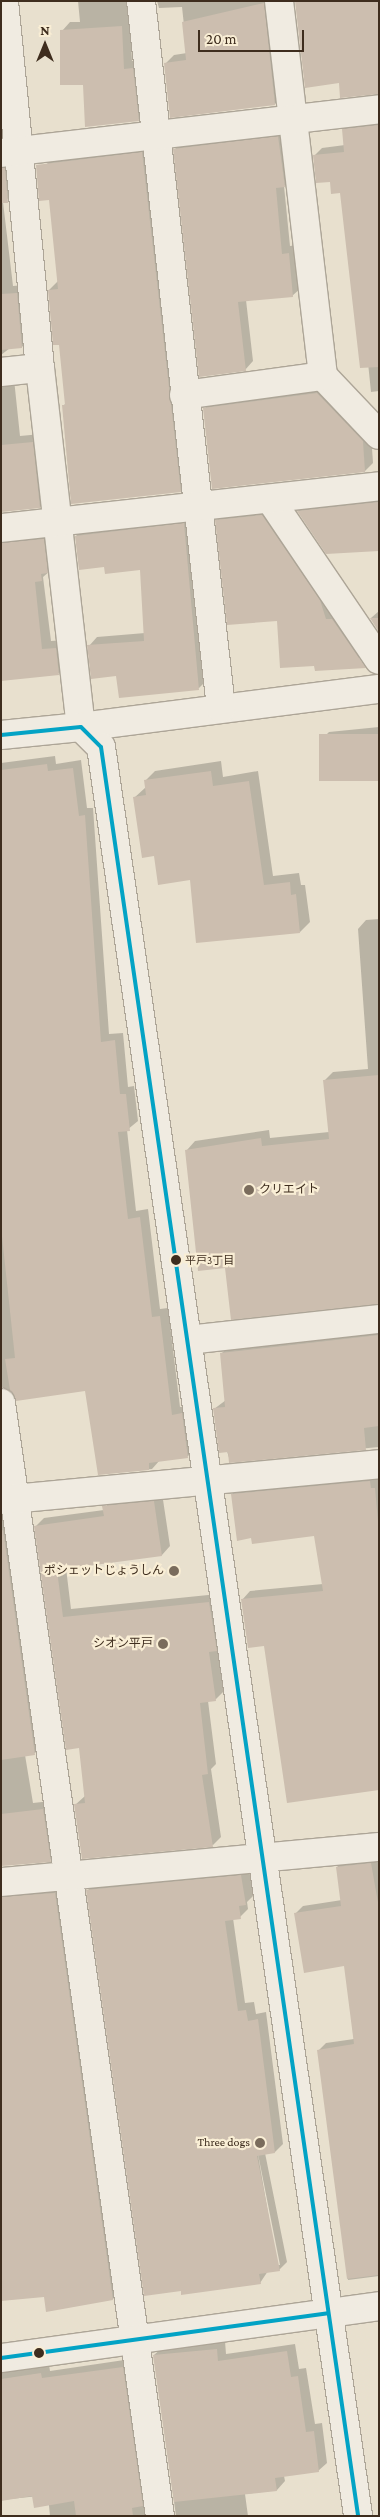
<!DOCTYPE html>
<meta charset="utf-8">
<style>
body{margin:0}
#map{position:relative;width:380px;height:2517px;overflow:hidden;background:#e8e0ce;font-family:"Crimson Pro","Noto Sans JP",serif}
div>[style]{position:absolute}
.shadow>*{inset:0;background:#0003}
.building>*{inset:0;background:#ccbeaf;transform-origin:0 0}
.roads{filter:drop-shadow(1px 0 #ada597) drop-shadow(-1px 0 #ada597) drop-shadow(0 1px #ada597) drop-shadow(0 -1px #ada597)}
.minor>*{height:28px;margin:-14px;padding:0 14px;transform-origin:14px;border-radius:14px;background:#f0ebe1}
.tertiary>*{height:28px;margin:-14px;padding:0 14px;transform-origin:14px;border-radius:14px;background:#f0ebe1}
.bus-1>*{height:4px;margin:-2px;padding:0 2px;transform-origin:2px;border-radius:2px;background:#03a3c5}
.dots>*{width:14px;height:14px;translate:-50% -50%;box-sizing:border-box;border:2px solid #f9eed5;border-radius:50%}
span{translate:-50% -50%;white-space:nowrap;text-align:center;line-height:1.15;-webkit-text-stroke:4.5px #f9eed5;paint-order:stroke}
.bus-label{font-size:11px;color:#3e2d1e}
.left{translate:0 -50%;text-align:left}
.poi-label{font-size:12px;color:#3e2d1e}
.right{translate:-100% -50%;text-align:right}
.frame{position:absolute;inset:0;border:2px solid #3e2d1e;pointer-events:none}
.north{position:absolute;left:20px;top:20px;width:50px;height:50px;-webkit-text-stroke:4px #f9eed5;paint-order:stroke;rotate:0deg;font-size:14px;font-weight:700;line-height:20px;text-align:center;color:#3e2d1e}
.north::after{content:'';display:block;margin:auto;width:18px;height:22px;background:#3e2d1e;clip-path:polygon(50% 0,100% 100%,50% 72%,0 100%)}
.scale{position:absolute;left:198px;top:30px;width:106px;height:22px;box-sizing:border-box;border:2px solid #3e2d1e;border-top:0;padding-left:6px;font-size:15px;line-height:18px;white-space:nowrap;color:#3e2d1e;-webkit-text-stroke:4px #f9eed5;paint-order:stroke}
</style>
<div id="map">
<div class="shadow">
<i style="clip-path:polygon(78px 1px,134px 1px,129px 6px,132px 61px,141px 60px,147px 111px,138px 120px,84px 84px,62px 31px,70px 22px,80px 22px)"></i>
<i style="clip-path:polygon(157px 1px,272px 1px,283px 96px,275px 104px,165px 64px,174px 55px,187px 53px,182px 7px,159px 8px)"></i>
<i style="clip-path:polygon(379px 118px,379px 391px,371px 392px,364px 324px,341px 192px,314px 156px,322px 148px,345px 145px,343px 130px,352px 121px)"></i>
<i style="clip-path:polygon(286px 129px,293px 177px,284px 186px,290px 246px,297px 245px,301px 288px,292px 296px,246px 300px,253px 361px,245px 370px,175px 149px,183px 141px)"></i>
<i style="clip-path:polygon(151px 144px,189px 483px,180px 491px,63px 406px,66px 403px,60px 344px,49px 290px,58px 281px,50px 199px,38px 171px,58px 155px)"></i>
<i style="clip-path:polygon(13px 166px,16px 193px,3px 202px,13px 286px,25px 285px,30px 338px,22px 347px,10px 348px,1px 355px,1px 167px)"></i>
<i style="clip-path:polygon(1px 376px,14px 379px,20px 436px,41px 434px,48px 498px,40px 507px,1px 511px)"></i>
<i style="clip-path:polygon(325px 385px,371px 433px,373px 463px,365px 471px,213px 487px,204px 409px,212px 401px)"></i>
<i style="clip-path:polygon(379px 495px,379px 549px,298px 511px,307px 503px)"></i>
<i style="clip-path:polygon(270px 508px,366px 650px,359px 658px,316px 665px,278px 620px,217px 520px,224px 513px)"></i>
<i style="clip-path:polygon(193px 515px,207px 680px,199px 688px,117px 675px,89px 646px,97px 637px,145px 633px,141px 569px,105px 565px,76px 536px,85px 527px)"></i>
<i style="clip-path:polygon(52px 531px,50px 571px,43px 577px,51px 641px,64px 640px,67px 665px,59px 673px,1px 678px,1px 536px)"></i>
<i style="clip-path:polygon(379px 611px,379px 630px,371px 618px)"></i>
<i style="clip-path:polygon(379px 727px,379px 779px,320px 741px,329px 732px)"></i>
<i style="clip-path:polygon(55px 756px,56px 764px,81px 760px,87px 808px,93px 808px,109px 1034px,123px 1033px,128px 1087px,134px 1086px,138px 1121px,127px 1130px,136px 1211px,148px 1209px,160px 1309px,168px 1308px,180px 1407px,190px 1406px,196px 1448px,188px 1456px,160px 1460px,152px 1469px,99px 1474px,86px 1389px,14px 1392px,1px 1387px,1px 763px)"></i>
<i style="clip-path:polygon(221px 761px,223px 777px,258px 771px,273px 876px,299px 873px,301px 885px,305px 885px,310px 922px,300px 932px,191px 879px,155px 854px,134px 798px,146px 787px,145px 781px,155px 771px)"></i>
<i style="clip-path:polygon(379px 919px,379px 1302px,226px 1266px,187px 1150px,195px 1141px,269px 1130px,270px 1138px,329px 1132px,325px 1080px,333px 1072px,368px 1069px,358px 929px,366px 920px)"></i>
<i style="clip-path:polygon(379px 1328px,379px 1447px,230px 1461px,214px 1409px,226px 1400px,222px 1353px,230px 1345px)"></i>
<i style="clip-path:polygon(379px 1473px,379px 1789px,265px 1644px,242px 1600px,250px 1591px,323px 1584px,315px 1535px,232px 1494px,241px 1486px)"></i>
<i style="clip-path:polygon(162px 1493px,170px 1546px,162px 1555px,66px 1568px,71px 1609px,218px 1594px,225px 1641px,218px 1648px,224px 1691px,215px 1700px,208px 1701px,216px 1764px,211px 1769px,221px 1837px,213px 1845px,75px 1805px,85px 1796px,80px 1746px,36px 1526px,44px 1518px,104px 1510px,112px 1498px)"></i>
<i style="clip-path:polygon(1px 1505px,5px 1511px,43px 1745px,35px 1753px,25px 1755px,33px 1803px,51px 1801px,59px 1852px,50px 1860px,1px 1865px)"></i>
<i style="clip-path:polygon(379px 1857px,379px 2276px,348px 2280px,319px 2050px,326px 2043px,354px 2039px,345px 1965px,295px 1914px,303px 1906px,342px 1900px,337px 1867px,345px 1860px)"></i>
<i style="clip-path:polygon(evenodd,249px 1868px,253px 1896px,247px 1902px,248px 1909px,240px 1917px,233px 1918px,245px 2003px,254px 2002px,256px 2014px,266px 2012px,283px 2144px,275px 2152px,265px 2153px,287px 2262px,279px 2270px,268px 2271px,260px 2283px,88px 1890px,96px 1882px,249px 1868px,257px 2149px,280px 2265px,277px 2265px,257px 2149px)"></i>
<i style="clip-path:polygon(1px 1885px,63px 1885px,121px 2290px,113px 2299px,45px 2295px,1px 2300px)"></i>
<i style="clip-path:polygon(225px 2341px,226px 2354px,295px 2344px,299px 2369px,306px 2368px,315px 2424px,322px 2423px,327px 2463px,318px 2471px,284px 2476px,285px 2481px,277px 2490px,245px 2494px,248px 2516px,176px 2516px,154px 2355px,163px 2347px)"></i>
<i style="clip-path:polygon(131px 2359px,157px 2516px,50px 2516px,48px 2495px,1px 2500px,1px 2372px,49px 2365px,50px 2371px)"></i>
</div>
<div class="building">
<i style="clip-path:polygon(295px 1px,379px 1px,379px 94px,340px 98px,339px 83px,305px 88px)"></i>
<i style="clip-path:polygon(264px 3px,275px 105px,170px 118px,164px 63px,186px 60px,182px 22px)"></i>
<i style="clip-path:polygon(122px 26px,124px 69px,133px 68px,139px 121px,85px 127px,83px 85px,60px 85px,60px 30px)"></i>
<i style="clip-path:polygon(379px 125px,379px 367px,360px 368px,340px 193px,331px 194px,330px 182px,316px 183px,313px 155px,344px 152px,342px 129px)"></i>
<i style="clip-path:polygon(278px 136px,285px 187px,276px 188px,282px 254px,289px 253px,293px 297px,238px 302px,246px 371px,199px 377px,173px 149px)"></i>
<i style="clip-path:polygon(142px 152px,181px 492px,71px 504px,62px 405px,65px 405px,59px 345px,53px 345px,48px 290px,58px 289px,49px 200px,39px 201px,36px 165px)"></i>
<i style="clip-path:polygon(1px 168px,5px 168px,8px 203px,1px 203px)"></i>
<i style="clip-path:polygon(17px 293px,22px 348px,1px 350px,1px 294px)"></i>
<i style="clip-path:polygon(317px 393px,363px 441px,365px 472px,212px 489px,203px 408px)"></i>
<i style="clip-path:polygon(33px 442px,40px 508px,1px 512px,1px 445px)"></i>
<i style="clip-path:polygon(379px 502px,379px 551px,326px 554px,297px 511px)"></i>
<i style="clip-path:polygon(262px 515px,320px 600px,326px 619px,332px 619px,366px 668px,315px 671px,314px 666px,280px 668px,277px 621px,227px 625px,215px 520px)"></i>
<i style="clip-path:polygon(184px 523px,199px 690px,119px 698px,116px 676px,91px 679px,87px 645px,144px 641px,140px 570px,105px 574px,104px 567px,79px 570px,75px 536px)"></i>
<i style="clip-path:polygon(44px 539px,48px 573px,41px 574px,42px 581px,35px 582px,42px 649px,56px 648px,59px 675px,1px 681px,1px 543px)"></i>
<i style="clip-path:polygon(370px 618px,379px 618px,379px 632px)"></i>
<i style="left:379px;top:734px;width:47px;height:60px;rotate:90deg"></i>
<i style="clip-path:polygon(47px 764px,48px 771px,73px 768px,79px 816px,85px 815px,101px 1042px,115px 1040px,120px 1094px,126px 1094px,130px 1131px,118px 1132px,128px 1219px,140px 1217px,152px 1317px,160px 1316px,172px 1415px,182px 1413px,188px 1458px,149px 1463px,149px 1470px,98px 1475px,85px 1391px,16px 1401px,10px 1390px,5px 1359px,15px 1358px,1px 1227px,1px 770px)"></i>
<i style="clip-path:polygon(211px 771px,213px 786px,249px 781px,264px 885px,290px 882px,291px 895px,296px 894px,300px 933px,196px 943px,190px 880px,158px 885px,154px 856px,142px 858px,133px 797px,146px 795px,144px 780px)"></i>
<i style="clip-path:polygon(379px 1075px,379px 1304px,231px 1320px,225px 1268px,198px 1271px,185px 1150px,261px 1138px,262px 1146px,329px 1139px,323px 1080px)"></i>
<i style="clip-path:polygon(379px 1335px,379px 1426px,364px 1428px,366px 1450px,229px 1463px,228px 1452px,219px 1453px,213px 1408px,225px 1407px,220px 1353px)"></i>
<i style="clip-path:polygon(370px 1481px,371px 1488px,375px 1488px,379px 1532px,379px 1790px,287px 1803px,264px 1646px,248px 1648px,241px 1599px,323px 1591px,314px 1536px,252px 1544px,251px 1538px,237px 1541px,231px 1494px)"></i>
<i style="clip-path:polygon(154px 1501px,162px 1556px,57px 1570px,63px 1617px,209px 1602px,217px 1651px,209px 1652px,216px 1701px,200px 1703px,208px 1774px,202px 1775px,213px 1847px,82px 1859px,74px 1804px,85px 1803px,79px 1748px,66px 1750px,34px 1526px,104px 1516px,102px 1506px)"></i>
<i style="clip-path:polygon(3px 1530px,35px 1755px,1px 1760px,1px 1531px)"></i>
<i style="clip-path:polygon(43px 1809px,51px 1862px,1px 1866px,1px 1814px)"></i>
<i style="clip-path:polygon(371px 1863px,379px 1908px,379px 2275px,347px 2279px,317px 2050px,354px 2044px,344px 1966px,304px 1973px,294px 1913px,341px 1906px,336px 1867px)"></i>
<i style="clip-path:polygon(241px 1875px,246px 1905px,239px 1906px,241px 1919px,225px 1921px,238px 2011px,246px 2010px,248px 2021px,258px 2019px,275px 2153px,257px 2156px,280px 2271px,259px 2274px,261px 2284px,181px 2295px,181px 2291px,144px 2296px,86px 1890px)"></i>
<i style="clip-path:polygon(55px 1893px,113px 2300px,46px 2312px,44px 2297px,1px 2301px,1px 1897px)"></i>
<i style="clip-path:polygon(217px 2349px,218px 2361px,287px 2351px,291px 2377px,298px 2376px,306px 2432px,314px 2431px,319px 2472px,275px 2478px,277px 2491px,174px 2502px,153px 2355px)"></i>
<i style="clip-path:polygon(123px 2367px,143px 2506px,132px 2508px,133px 2516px,76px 2516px,74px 2501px,34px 2508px,32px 2496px,1px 2501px,1px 2379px,41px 2373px,42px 2378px)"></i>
</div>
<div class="roads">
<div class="minor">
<i style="left:4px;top:1px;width:369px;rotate:84.4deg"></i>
<i style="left:40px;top:368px;width:361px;rotate:83.5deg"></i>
<i style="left:81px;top:727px;width:300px;rotate:-7.3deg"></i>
<i style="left:141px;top:1px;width:712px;rotate:83.54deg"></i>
<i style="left:279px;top:1px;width:378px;rotate:83.3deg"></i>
<i style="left:323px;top:376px;width:81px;rotate:46.5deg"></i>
<i style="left:1px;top:153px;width:381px;rotate:-6.6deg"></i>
<i style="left:1px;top:372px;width:39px;rotate:-6deg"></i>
<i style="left:184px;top:395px;width:140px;rotate:-7.8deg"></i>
<i style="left:270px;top:499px;width:194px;rotate:55.9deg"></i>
<i style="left:1px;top:528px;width:380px;rotate:-6.3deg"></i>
<i style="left:188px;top:1340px;width:192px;rotate:-6.3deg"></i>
<i style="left:1px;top:1403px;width:1124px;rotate:81.87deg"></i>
<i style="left:1px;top:1500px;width:380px;rotate:-5.4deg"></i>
<i style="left:1px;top:1882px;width:380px;rotate:-5.3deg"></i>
<i style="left:1px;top:2358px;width:382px;rotate:-7.8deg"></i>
</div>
<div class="tertiary">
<i style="left:1px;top:735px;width:80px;rotate:-5.7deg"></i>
<i style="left:81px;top:727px;width:28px;rotate:45deg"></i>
<i style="left:101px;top:747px;width:1788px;rotate:81.73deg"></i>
</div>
</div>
<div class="bus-1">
<i style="left:1px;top:735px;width:80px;rotate:-5.7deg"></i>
<i style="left:81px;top:727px;width:28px;rotate:45deg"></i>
<i style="left:101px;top:747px;width:1788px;rotate:81.73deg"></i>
<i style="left:1px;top:2358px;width:330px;rotate:-7.8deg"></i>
</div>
<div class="dots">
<i style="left:249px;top:1190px;background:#7a6c5c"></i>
<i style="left:176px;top:1260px;background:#3e2d1e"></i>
<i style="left:174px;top:1571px;background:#7a6c5c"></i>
<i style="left:163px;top:1644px;background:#7a6c5c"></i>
<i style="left:260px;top:2143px;background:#7a6c5c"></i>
<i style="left:39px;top:2353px;background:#3e2d1e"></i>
</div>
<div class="bus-label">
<span class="left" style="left:185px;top:1260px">平戸3丁目</span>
</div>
<div class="poi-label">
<span class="left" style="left:259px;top:1190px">クリエイト</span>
<span class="right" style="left:164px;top:1571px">ポシェットじょうしん</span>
<span class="right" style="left:153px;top:1644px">シオン平戸</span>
<span class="right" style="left:250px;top:2143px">Three dogs</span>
</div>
<div class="frame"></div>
<div class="north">N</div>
<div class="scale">20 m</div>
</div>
